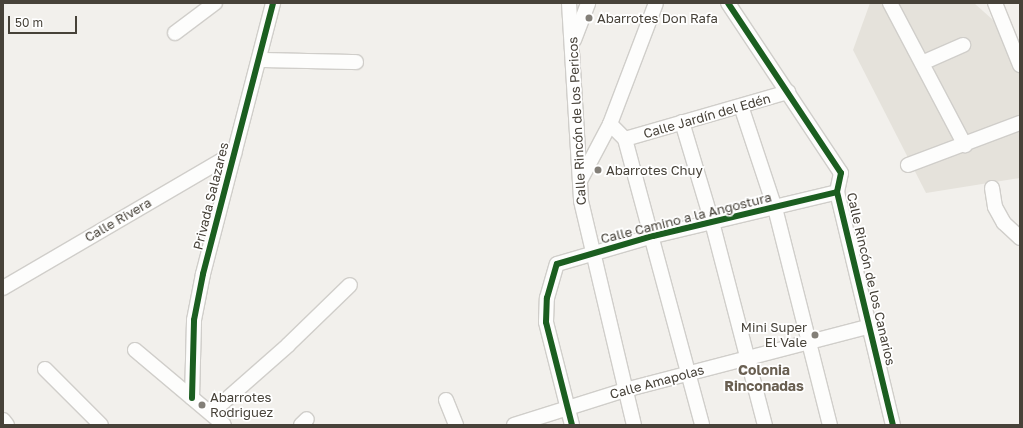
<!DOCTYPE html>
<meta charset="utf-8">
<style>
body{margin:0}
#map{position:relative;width:1023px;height:428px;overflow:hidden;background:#f2f0ec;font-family:"Golos Text",sans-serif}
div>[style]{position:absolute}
.residential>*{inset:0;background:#e5e2db}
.roads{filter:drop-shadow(1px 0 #d0ceca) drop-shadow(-1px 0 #d0ceca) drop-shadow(0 1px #d0ceca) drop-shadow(0 -1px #d0ceca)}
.minor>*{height:14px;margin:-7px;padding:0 7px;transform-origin:7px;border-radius:7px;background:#fdfdfc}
.cycleway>*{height:6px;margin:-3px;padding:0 3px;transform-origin:3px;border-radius:3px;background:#1b5e20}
.dots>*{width:11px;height:11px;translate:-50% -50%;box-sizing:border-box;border:2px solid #fff;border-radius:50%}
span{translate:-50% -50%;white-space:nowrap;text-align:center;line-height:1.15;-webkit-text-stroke:3.5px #fff;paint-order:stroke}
.poi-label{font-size:13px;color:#474239}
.left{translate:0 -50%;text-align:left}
.right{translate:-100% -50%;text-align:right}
.street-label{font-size:13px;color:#474239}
.neighbourhood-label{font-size:14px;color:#695f51;font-weight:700}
.frame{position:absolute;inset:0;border:4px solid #474239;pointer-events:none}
.scale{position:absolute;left:8px;top:16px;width:69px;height:18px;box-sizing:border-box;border:2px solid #474239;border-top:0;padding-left:5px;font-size:12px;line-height:14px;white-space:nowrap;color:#474239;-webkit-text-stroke:3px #fff;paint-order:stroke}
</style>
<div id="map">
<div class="residential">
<i style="clip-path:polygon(870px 3px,974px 3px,1020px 44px,1020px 178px,926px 193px,853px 50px)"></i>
</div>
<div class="roads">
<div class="minor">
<i style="left:569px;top:3px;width:198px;rotate:86.5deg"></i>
<i style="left:581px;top:201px;width:230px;rotate:76.7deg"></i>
<i style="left:728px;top:3px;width:204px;rotate:56.4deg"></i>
<i style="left:841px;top:173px;width:19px;rotate:102deg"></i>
<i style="left:837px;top:192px;width:240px;rotate:76.5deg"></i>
<i style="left:890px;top:3px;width:161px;rotate:62.2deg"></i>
<i style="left:995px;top:3px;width:67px;rotate:68deg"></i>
<i style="left:175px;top:33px;width:50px;rotate:-36.9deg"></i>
<i style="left:574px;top:40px;width:40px;rotate:-69deg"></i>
<i style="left:259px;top:60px;width:97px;rotate:1.2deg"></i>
<i style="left:922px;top:63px;width:45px;rotate:-23.7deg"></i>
<i style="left:741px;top:106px;width:108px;rotate:71.6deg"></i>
<i style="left:775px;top:208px;width:224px;rotate:75.8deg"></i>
<i style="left:682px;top:122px;width:104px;rotate:73.3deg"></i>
<i style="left:712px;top:222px;width:210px;rotate:75.4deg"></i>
<i style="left:610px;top:124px;width:21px;rotate:45deg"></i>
<i style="left:625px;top:139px;width:296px;rotate:74.9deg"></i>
<i style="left:625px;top:139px;width:170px;rotate:-16.1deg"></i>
<i style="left:908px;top:165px;width:120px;rotate:-20.6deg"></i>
<i style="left:581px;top:179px;width:62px;rotate:-62.2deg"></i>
<i style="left:610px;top:124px;width:129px;rotate:-69.2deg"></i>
<i style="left:992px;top:188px;width:19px;rotate:81deg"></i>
<i style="left:995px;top:207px;width:18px;rotate:61deg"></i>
<i style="left:1004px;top:223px;width:22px;rotate:43deg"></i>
<i style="left:3px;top:288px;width:268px;rotate:-30.3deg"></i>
<i style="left:135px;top:350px;width:116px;rotate:40.1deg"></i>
<i style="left:45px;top:369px;width:79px;rotate:45deg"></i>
<i style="left:192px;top:398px;width:78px;rotate:-88.5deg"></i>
<i style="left:194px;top:320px;width:47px;rotate:-78.9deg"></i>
<i style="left:203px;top:274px;width:280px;rotate:-75.5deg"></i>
<i style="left:446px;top:400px;width:27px;rotate:68deg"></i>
<i style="left:211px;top:413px;width:103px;rotate:-41.4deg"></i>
<i style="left:288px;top:345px;width:86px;rotate:-44.1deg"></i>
<i style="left:3px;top:420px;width:6px;rotate:51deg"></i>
<i style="left:301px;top:425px;width:8px;rotate:-45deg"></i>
<i style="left:514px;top:425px;width:116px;rotate:-17.5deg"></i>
<i style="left:625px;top:390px;width:254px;rotate:-14.6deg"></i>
<i style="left:572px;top:425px;width:106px;rotate:-104.2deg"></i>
<i style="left:546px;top:322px;width:24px;rotate:-88deg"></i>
<i style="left:547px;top:298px;width:35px;rotate:-74deg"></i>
<i style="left:557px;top:264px;width:100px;rotate:-16.3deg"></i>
<i style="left:653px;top:236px;width:189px;rotate:-13.4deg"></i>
</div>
</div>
<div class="cycleway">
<i style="left:728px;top:3px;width:204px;rotate:56.4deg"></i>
<i style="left:841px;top:173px;width:19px;rotate:102deg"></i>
<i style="left:837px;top:192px;width:240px;rotate:76.5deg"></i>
<i style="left:192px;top:398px;width:78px;rotate:-88.5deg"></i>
<i style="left:194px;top:320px;width:47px;rotate:-78.9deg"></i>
<i style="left:203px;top:274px;width:280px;rotate:-75.5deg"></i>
<i style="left:572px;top:425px;width:106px;rotate:-104.2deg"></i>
<i style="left:546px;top:322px;width:24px;rotate:-88deg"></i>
<i style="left:547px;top:298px;width:35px;rotate:-74deg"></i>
<i style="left:557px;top:264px;width:100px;rotate:-16.3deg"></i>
<i style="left:653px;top:236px;width:189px;rotate:-13.4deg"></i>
</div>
<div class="dots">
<i style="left:589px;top:18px;background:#837f78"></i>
<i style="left:598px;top:170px;background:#837f78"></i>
<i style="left:815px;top:335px;background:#837f78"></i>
<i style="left:202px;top:405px;background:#837f78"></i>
</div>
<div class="poi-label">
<span class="left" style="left:597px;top:18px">Abarrotes Don Rafa</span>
<span class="left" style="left:606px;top:170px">Abarrotes Chuy</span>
<span class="right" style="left:807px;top:335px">Mini Super<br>El Vale</span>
<span class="left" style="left:210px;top:405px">Abarrotes<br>Rodriguez</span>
</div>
<div class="street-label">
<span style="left:707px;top:116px;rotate:-16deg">Calle Jardín del Edén</span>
<span style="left:577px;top:121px;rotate:-93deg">Calle Rincón de los Pericos</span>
<span style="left:211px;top:196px;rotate:-76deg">Privada Salazares</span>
<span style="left:686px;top:218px;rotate:-14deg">Calle Camino a la Angostura</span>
<span style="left:118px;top:220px;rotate:-30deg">Calle Rivera</span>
<span style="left:871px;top:279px;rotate:77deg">Calle Rincón de los Canarios</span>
<span style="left:657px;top:382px;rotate:-15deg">Calle Amapolas</span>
</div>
<div class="neighbourhood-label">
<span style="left:764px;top:378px">Colonia<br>Rinconadas</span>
</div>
<div class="frame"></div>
<div class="scale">50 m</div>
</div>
